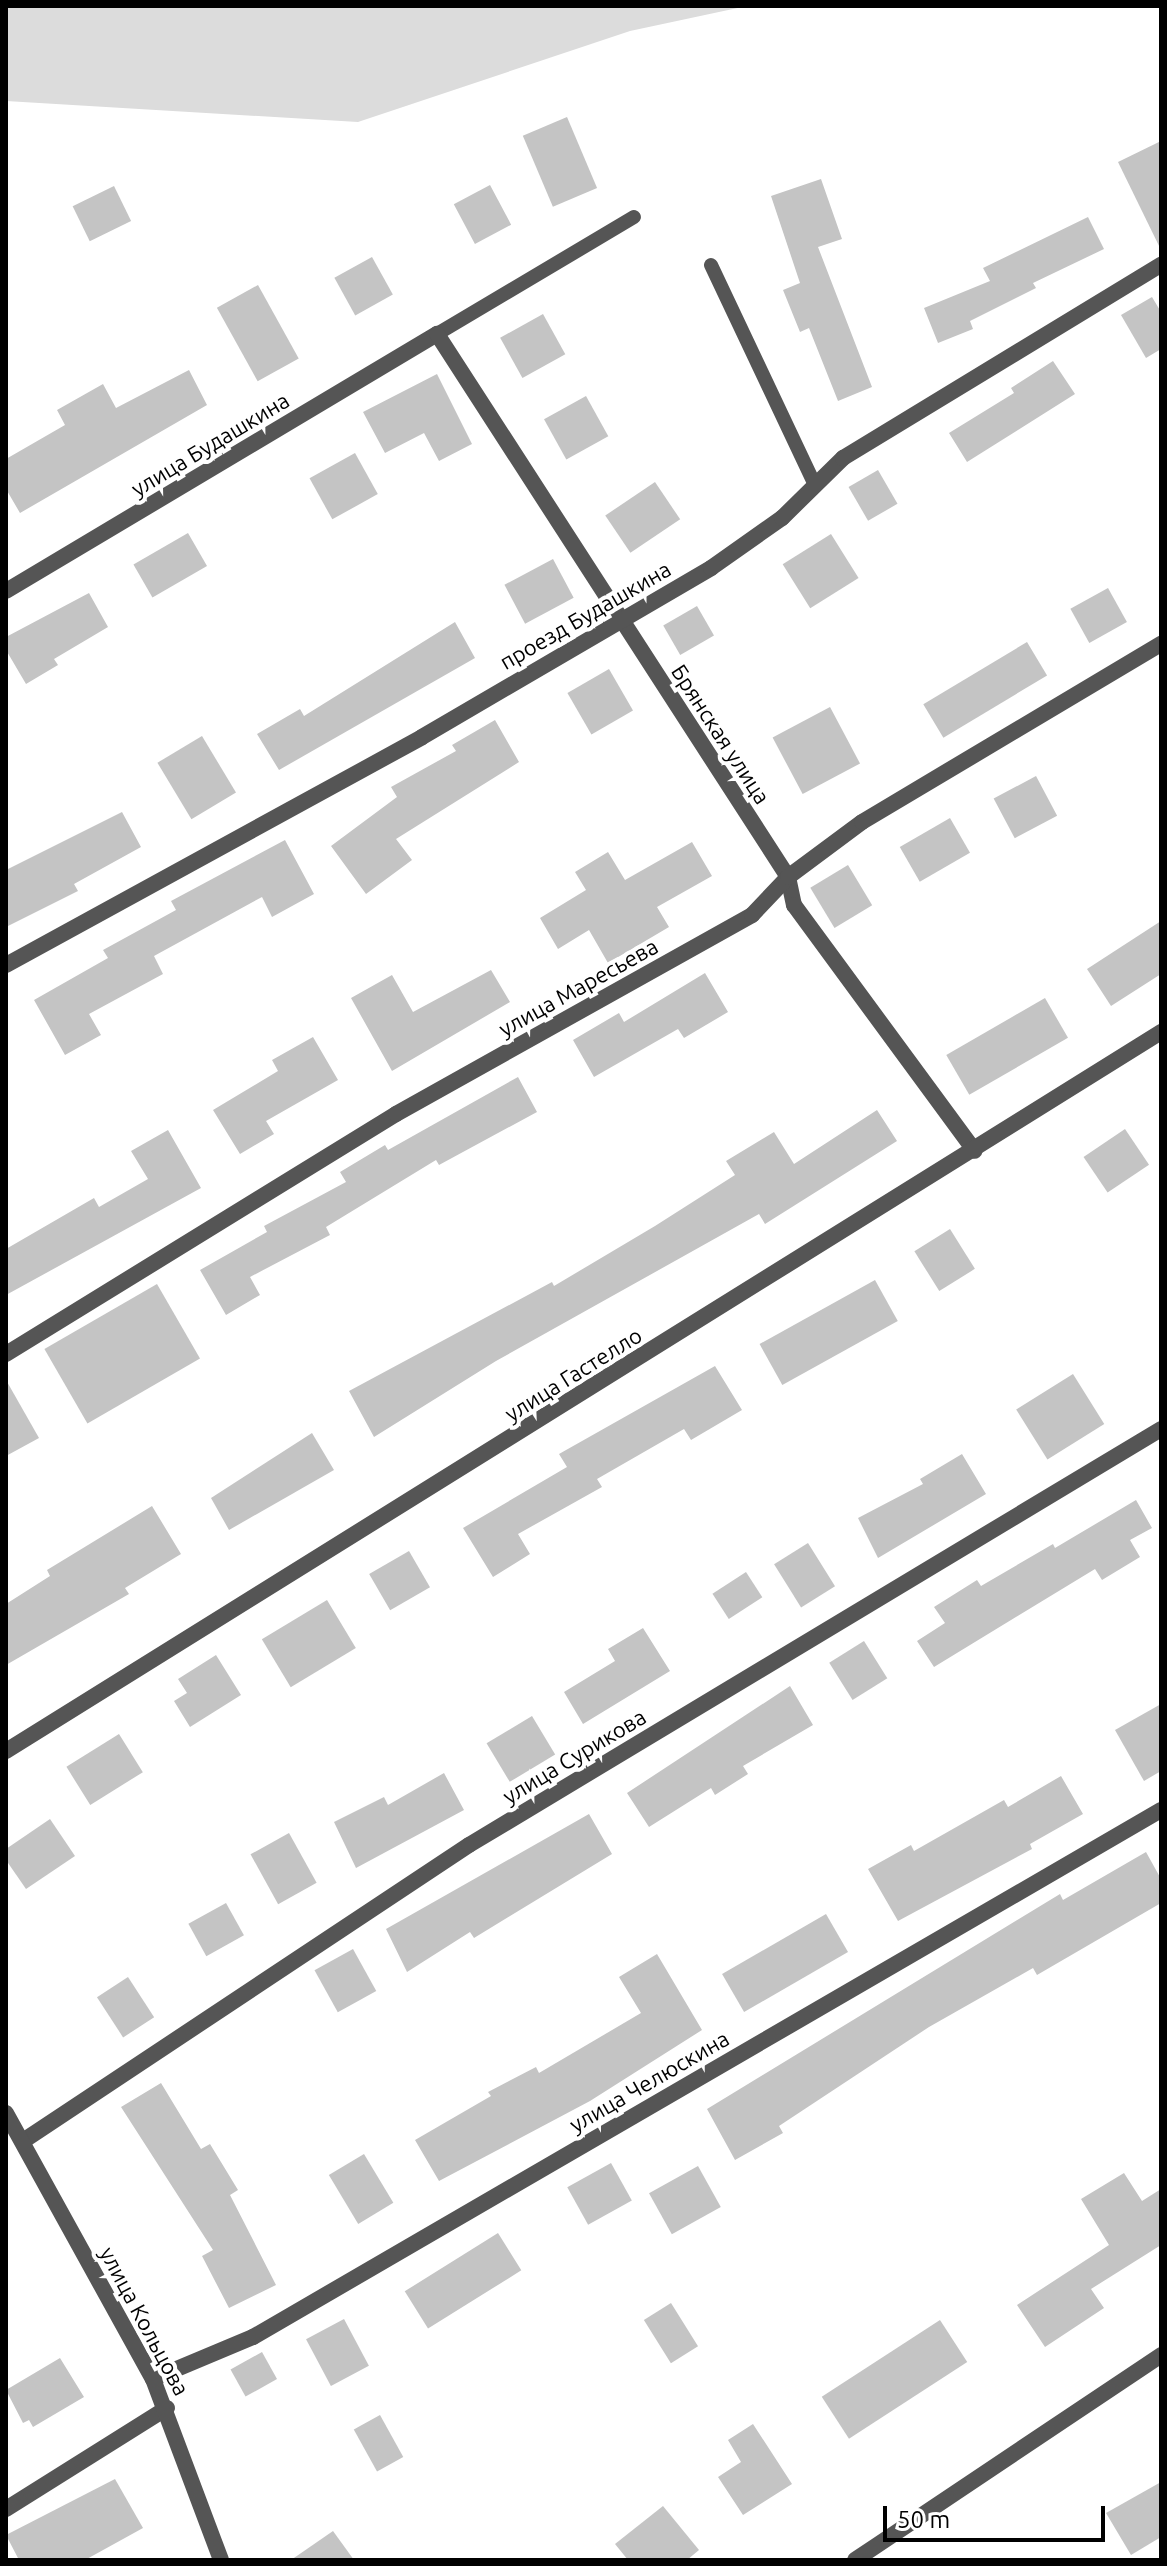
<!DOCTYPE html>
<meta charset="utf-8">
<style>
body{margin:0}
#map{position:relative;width:1167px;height:2566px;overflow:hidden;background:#fff;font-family:Ubuntu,sans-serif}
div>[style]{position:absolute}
.green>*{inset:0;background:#dcdcdc}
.building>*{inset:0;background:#c4c4c4;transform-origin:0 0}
.service>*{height:14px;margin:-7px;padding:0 7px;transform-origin:7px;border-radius:7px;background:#555}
.minor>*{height:16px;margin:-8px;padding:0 8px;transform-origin:8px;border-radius:8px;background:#555}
.tertiary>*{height:16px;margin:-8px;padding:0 8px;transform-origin:8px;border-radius:8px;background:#555}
span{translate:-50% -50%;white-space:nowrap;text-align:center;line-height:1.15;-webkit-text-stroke:8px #fff;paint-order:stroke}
.street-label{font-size:22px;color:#000}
.frame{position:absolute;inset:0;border:8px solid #000;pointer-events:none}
.scale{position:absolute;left:883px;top:2506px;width:222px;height:36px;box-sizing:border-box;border:4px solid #000;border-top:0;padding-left:10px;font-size:24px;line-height:28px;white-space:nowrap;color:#000;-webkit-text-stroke:6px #fff;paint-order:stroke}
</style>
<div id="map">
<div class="green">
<i style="clip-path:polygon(6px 6px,747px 6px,630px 31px,358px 122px,6px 101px)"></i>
</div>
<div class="building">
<i style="left:567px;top:117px;width:77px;height:48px;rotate:67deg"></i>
<i style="clip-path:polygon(1161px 141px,1161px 250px,1118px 162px)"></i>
<i style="clip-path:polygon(821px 179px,842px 239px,818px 247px,872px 387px,838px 401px,809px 328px,800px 332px,783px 290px,800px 283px,771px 196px)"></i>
<i style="left:490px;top:185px;width:45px;height:41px;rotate:62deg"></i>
<i style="left:114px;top:186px;width:39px;height:46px;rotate:64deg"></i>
<i style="clip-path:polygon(1088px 217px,1104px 249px,1033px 283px,1036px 288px,970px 321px,973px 329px,938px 343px,924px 308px,990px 281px,983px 268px)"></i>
<i style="left:372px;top:257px;width:43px;height:43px;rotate:61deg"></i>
<i style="left:258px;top:285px;width:84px;height:47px;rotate:61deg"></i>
<i style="clip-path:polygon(1152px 297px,1161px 312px,1161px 349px,1146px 358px,1121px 315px)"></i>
<i style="left:543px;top:314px;width:46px;height:49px;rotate:61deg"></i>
<i style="clip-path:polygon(1053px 361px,1075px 394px,967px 462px,949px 433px,1014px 393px,1011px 388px)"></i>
<i style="clip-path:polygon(189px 370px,207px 405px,20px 513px,6px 489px,6px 459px,65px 425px,57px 410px,103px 384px,116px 408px)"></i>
<i style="clip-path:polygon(437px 374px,472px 444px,439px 461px,424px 433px,385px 453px,363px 412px)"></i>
<i style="left:586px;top:396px;width:46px;height:48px;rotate:61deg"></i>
<i style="left:355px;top:453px;width:47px;height:52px;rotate:61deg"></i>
<i style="left:878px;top:470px;width:39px;height:34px;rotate:60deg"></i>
<i style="left:655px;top:482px;width:45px;height:60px;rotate:56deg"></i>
<i style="left:188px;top:533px;width:38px;height:63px;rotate:60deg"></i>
<i style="left:831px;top:534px;width:52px;height:57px;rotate:58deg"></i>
<i style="left:553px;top:559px;width:44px;height:55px;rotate:62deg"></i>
<i style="left:1108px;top:588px;width:39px;height:43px;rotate:61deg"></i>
<i style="clip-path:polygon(89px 593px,108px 627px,54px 659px,58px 665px,26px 684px,6px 650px,6px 637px)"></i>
<i style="left:697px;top:606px;width:34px;height:39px;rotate:60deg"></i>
<i style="clip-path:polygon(455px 622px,475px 658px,279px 770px,257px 734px,300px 709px,304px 716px)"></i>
<i style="left:1027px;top:642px;width:39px;height:121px;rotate:59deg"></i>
<i style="left:609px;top:669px;width:48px;height:48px;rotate:60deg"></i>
<i style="left:830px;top:707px;width:64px;height:65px;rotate:62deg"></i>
<i style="clip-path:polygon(495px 720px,519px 762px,396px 839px,412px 860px,366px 894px,331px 846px,397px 797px,391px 787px,456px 751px,452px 745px)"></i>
<i style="left:202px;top:736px;width:66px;height:52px;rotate:59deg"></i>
<i style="left:1036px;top:776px;width:45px;height:48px;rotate:62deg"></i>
<i style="clip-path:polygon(122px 812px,141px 847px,74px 884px,78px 891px,6px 927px,6px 870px)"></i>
<i style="left:950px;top:818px;width:40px;height:58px;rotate:60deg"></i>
<i style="clip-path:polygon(285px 840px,314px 894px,272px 917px,262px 897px,154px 956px,163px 974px,89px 1014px,101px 1035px,65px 1055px,34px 1000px,108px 958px,103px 950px,176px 910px,171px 901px)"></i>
<i style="clip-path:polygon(692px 842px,712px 876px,657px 907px,669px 927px,608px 963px,589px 930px,558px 949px,540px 918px,586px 890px,575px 872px,608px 852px,625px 880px)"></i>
<i style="left:848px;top:865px;width:47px;height:44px;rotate:59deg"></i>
<i style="clip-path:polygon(1161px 921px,1161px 974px,1111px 1006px,1087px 969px)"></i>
<i style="clip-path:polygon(491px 970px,510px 1002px,392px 1071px,351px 998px,392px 975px,413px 1012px)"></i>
<i style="clip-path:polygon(705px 973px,728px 1012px,684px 1038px,678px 1029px,594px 1077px,573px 1040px,619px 1013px,624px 1022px)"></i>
<i style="left:1045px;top:998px;width:46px;height:114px;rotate:60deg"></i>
<i style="clip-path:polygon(313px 1037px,338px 1080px,266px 1121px,274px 1134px,240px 1154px,213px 1110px,278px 1071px,272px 1060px)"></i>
<i style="clip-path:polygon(518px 1077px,537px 1112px,439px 1165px,436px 1160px,326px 1227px,330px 1235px,250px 1277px,260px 1295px,226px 1315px,200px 1270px,267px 1232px,264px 1226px,346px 1182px,340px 1172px,385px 1145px,388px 1150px)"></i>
<i style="clip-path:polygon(877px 1110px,897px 1141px,765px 1224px,759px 1214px,496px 1361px,374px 1437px,349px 1391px,552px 1282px,554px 1286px,655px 1226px,735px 1175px,726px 1161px,774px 1132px,794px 1164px)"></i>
<i style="left:1125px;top:1129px;width:43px;height:50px;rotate:56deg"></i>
<i style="clip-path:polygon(168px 1130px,201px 1188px,6px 1295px,6px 1249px,94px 1198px,99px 1207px,148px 1179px,131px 1151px)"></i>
<i style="left:950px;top:1229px;width:47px;height:42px;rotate:58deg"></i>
<i style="left:875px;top:1280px;width:47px;height:132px;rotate:61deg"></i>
<i style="left:157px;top:1284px;width:86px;height:130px;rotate:60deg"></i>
<i style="clip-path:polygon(715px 1366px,742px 1410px,691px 1440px,684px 1429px,597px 1479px,602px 1487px,518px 1534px,530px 1554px,493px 1577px,463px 1528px,567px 1467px,559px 1454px)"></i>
<i style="left:1073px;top:1374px;width:59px;height:67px;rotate:58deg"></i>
<i style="clip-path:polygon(6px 1380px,39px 1438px,6px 1456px)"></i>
<i style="clip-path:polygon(312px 1433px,334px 1470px,229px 1530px,211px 1498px)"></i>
<i style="clip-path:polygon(962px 1454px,986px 1494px,878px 1558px,858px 1518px,923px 1484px,920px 1479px)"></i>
<i style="clip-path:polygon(1136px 1500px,1152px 1528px,1130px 1540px,1140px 1557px,1102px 1580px,1095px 1569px,934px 1667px,917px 1641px,945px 1623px,934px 1607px,977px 1580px,981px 1586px,1053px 1544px,1055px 1548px)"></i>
<i style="clip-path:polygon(152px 1506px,181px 1554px,125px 1588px,129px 1594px,6px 1665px,6px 1604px,50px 1576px,47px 1570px)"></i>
<i style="left:808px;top:1543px;width:51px;height:40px;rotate:58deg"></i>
<i style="left:409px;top:1551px;width:42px;height:46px;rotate:60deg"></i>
<i style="left:746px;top:1572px;width:30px;height:40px;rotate:57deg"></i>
<i style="left:327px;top:1600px;width:56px;height:76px;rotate:59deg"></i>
<i style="clip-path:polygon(643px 1628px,670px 1671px,583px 1724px,564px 1692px,615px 1661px,608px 1649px)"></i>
<i style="left:864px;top:1641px;width:44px;height:41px;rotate:58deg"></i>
<i style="clip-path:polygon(216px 1655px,241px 1695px,190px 1727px,174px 1701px,187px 1693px,178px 1679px)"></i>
<i style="clip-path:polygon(790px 1686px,813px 1725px,743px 1766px,748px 1774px,715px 1795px,711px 1788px,649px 1827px,627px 1793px)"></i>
<i style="clip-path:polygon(1161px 1704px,1161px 1771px,1144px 1781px,1115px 1730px)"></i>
<i style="left:532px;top:1716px;width:45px;height:53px;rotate:59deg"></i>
<i style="left:119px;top:1734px;width:45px;height:62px;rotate:58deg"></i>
<i style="clip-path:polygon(444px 1773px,464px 1810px,356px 1868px,334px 1822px,384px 1797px,388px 1805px)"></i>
<i style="clip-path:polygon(1061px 1776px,1083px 1814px,1030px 1844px,1032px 1849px,898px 1921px,868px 1869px,911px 1845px,914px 1851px,1004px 1800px,1008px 1807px)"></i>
<i style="clip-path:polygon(589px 1814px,612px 1854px,474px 1938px,470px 1932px,407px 1972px,386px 1929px)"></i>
<i style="clip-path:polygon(50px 1819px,75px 1856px,26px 1889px,6px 1860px,6px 1849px)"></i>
<i style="left:289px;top:1833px;width:57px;height:44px;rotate:61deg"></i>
<i style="clip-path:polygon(1146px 1852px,1161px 1879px,1161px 1903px,1037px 1975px,1033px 1968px,929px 2027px,779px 2126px,783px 2133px,735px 2160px,707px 2109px,1060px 1894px,1063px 1900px)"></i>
<i style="left:226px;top:1903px;width:37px;height:43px;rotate:61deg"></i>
<i style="left:826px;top:1914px;width:44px;height:120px;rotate:60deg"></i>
<i style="left:353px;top:1949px;width:48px;height:44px;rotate:61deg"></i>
<i style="clip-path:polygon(657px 1954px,702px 2030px,590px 2101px,439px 2181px,415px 2140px,491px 2096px,488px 2092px,536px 2067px,539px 2073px,641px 2013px,619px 1977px)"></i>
<i style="left:128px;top:1977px;width:48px;height:37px;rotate:57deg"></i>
<i style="clip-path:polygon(161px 2083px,201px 2149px,210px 2144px,238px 2190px,230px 2195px,276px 2285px,229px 2308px,202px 2256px,213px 2250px,121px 2107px)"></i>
<i style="left:364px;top:2154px;width:57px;height:41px;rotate:59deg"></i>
<i style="left:611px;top:2163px;width:43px;height:50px;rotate:61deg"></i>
<i style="left:698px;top:2166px;width:47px;height:56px;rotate:61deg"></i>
<i style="clip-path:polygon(1124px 2173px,1142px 2201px,1161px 2189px,1161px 2245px,1091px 2289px,1104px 2308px,1045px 2347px,1017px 2305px,1109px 2245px,1081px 2199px)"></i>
<i style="left:498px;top:2233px;width:44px;height:110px;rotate:58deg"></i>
<i style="left:671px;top:2303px;width:51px;height:32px;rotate:58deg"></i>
<i style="left:344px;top:2319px;width:53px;height:43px;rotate:62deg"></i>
<i style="left:940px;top:2320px;width:50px;height:141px;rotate:57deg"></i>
<i style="left:262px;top:2352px;width:31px;height:36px;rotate:61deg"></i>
<i style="clip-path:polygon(60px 2358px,84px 2397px,33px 2427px,29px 2420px,23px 2423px,6px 2390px)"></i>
<i style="left:380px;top:2415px;width:48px;height:30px;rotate:61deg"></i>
<i style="clip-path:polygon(753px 2424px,792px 2484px,743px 2515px,718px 2477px,741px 2462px,728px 2440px)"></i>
<i style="clip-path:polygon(115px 2479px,143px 2528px,85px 2560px,19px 2560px,6px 2535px)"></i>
<i style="clip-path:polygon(1161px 2482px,1161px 2537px,1131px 2555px,1106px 2513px)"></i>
<i style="clip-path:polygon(663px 2506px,699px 2550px,687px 2560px,628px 2560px,615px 2544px)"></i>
<i style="clip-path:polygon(333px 2531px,354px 2560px,291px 2560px)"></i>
</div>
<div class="service">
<i style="left:711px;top:265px;width:243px;rotate:64.7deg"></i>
<i style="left:437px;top:334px;width:229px;rotate:-30.7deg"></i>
</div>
<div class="minor">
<i style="left:6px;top:591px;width:502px;rotate:-30.81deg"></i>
<i style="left:437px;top:334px;width:647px;rotate:57.12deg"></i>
<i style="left:788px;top:877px;width:29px;rotate:78deg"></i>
<i style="left:794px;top:905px;width:305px;rotate:53.7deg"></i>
<i style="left:6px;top:965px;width:474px;rotate:-28.7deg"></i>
<i style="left:422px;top:737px;width:335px;rotate:-30.3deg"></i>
<i style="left:711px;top:568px;width:87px;rotate:-35.2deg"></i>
<i style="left:782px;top:518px;width:86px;rotate:-44.5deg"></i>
<i style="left:843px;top:458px;width:372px;rotate:-31.3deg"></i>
<i style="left:6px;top:1354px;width:458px;rotate:-31.6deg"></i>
<i style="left:396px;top:1114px;width:408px;rotate:-29.2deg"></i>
<i style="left:752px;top:915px;width:52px;rotate:-46.5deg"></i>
<i style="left:788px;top:877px;width:92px;rotate:-36.6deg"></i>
<i style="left:862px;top:822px;width:348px;rotate:-30.8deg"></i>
<i style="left:6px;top:1751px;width:1361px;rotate:-31.9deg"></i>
<i style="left:23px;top:2141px;width:535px;rotate:-33.57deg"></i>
<i style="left:469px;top:1845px;width:807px;rotate:-31.01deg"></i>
<i style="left:153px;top:2379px;width:108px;rotate:-22.8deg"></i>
<i style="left:253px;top:2337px;width:1050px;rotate:-30.13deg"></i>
<i style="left:6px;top:2509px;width:190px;rotate:-32.1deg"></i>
<i style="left:855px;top:2560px;width:368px;rotate:-33.8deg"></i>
</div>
<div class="tertiary">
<i style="left:6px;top:2113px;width:304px;rotate:61.1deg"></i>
<i style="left:153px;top:2379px;width:193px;rotate:69.4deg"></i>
</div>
<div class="street-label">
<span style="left:210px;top:444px;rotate:-31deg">улица Будашкина</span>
<span style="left:585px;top:615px;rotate:-30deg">проезд Будашкина</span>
<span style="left:721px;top:734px;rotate:57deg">Брянская улица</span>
<span style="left:578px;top:987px;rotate:-29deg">улица Маресьева</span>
<span style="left:573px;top:1374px;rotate:-32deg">улица Гастелло</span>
<span style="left:574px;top:1756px;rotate:-31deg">улица Сурикова</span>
<span style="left:649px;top:2081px;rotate:-30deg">улица Челюскина</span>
<span style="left:145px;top:2321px;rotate:62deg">улица Кольцова</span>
</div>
<div class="frame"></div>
<div class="scale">50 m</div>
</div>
